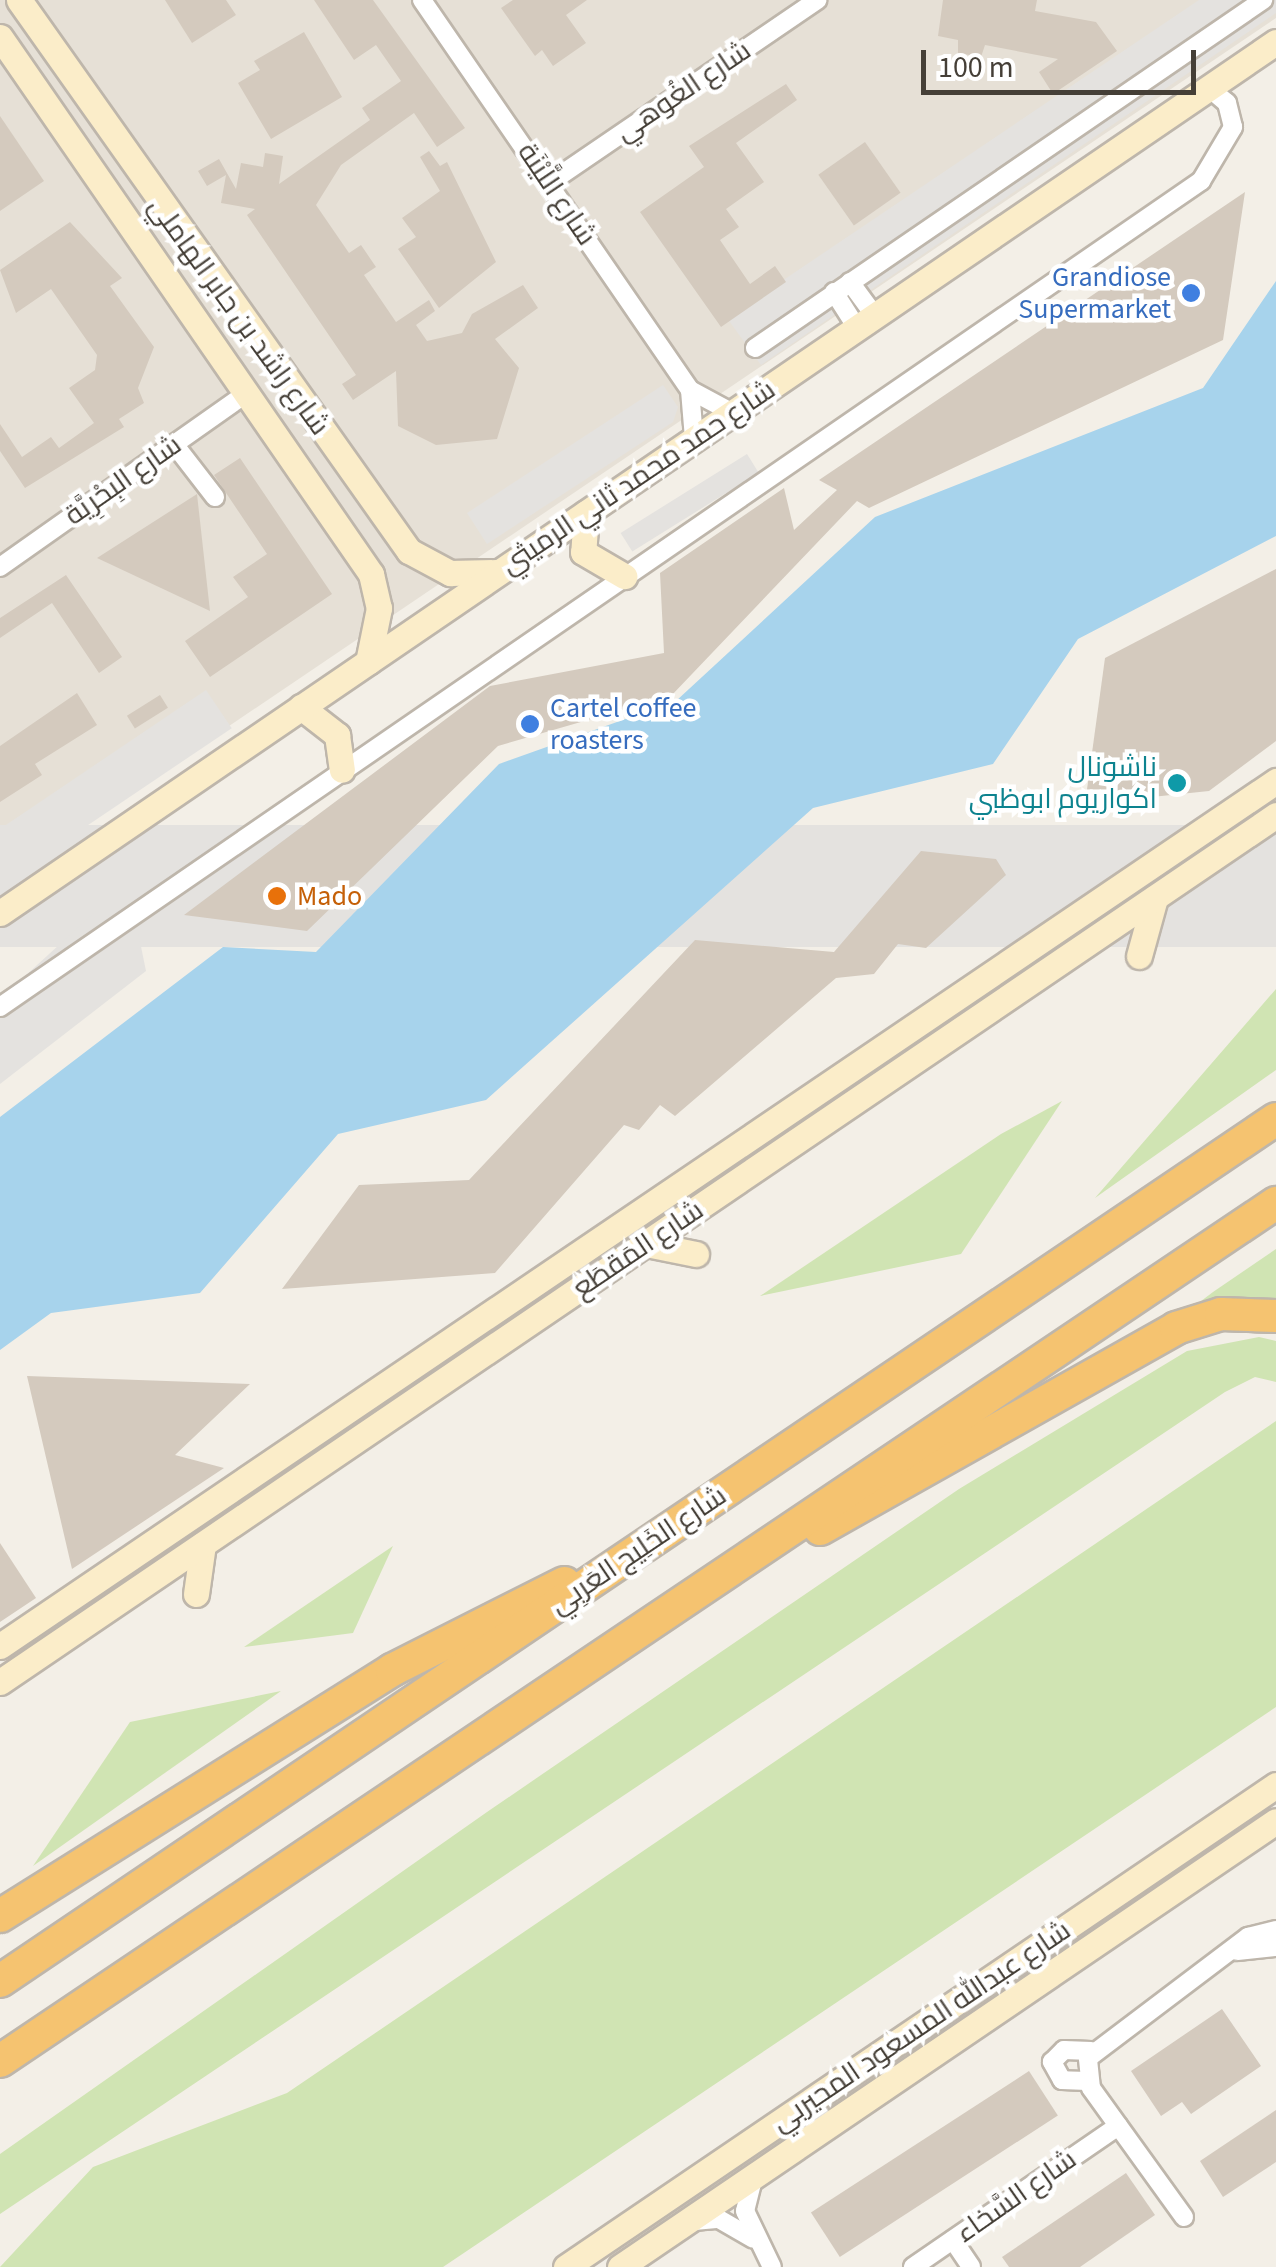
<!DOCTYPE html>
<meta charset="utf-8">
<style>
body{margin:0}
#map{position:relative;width:1276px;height:2267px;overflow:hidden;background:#f3efe7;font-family:"Source Sans 3",Cairo,sans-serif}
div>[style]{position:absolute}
.residential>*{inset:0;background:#e6e0d6}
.green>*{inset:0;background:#d0e4b3}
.parking>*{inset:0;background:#e4e2df;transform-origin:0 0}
.water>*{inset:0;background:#a7d3ec}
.building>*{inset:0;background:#d4cabe;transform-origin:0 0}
.roads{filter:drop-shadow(2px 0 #beb6ab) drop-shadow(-2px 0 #beb6ab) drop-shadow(0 2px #beb6ab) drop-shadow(0 -2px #beb6ab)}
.street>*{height:18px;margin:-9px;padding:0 9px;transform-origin:9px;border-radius:9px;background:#fff}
.secondary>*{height:25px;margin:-12.5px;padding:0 12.5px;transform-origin:12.5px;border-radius:12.5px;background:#fbedc9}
.highway>*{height:32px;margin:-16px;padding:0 16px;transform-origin:16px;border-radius:16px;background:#f5c370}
.dots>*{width:28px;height:28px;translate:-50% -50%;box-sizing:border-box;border:5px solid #fff;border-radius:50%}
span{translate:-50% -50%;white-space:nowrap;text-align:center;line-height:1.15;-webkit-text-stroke:9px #fff;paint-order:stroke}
.street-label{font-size:28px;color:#453f37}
.shop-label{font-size:28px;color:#366cbe}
.right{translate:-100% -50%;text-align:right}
.left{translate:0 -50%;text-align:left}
.culture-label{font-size:28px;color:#0d838f}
.food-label{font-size:28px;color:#c56008}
.scale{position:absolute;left:921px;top:50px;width:275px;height:45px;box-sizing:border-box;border:5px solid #453f37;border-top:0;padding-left:12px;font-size:30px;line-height:35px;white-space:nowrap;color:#453f37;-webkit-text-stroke:8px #fff;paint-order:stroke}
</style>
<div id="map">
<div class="residential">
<i style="clip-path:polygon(0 0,1276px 0,1276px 18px,0 881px)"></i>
</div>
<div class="green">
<i style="clip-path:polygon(1276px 988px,1276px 1070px,1095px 1198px,1276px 989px)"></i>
<i style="clip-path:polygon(1062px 1101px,961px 1254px,760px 1296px,1001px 1134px)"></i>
<i style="clip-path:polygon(1276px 1249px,1276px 1308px,1172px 1323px,1213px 1292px)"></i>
<i style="clip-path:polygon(1259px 1337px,1276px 1341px,1276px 1382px,1255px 1377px,1225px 1392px,0 2214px,0 2154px,487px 1812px,959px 1489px,1187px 1351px)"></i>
<i style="clip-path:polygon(1276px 1421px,1276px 1707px,443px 2267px,0 2267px,93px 2167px,287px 2093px)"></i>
<i style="clip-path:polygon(393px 1546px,353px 1633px,244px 1647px)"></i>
<i style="clip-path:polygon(281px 1691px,33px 1866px,130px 1722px)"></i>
</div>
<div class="parking">
<i style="clip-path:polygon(1199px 0,1276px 0,1276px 13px,761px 365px,727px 318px)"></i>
<i style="clip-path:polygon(663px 385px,678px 407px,673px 422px,487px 544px,467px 513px)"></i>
<i style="left:747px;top:454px;width:22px;height:149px;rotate:58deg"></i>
<i style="left:206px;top:690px;width:46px;height:250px;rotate:56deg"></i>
<i style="left:1276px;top:825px;width:122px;height:1542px;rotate:90deg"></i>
<i style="clip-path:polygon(96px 911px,136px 922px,146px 971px,0 1084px,0 999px)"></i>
</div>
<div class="water">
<i style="clip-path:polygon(1276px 281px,1276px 536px,1078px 639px,993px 764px,813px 808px,486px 1100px,338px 1134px,200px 1293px,51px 1313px,0 1350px,0 1117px,223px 947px,316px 952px,499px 764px,676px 701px,875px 517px,1203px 388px)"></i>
</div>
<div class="building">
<i style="clip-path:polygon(165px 0,226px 0,236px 15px,192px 43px)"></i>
<i style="clip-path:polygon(314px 0,373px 0,465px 128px,437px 147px,414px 113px,341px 165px,316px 205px,349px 253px,361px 245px,376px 267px,364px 275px,396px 322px,429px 300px,435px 311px,416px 325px,427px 341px,462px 333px,472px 314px,523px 285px,538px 308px,495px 339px,519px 368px,497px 439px,436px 445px,398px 426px,396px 371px,353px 400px,342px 384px,356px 375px,247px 215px,255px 209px,221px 203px,226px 175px,207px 186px,198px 171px,219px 159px,236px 189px,241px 163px,263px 167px,265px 153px,283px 156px,279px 184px,370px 120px,362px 108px,401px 81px,376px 45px,354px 60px)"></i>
<i style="clip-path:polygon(513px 0,587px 0,566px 15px,586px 43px,553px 66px,542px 50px,535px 56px,501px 8px)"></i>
<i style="clip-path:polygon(943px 0,1037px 0,1035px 11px,1096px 22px,1117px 51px,1053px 94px,1039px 72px,1058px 59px,985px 45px,981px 57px,958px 53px,958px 40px,938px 36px)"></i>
<i style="clip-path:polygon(304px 32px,342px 97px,271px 139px,238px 83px,260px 70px,254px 61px)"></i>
<i style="clip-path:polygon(786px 84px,797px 100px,736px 143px,764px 182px,726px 209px,739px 227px,720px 240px,750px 284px,775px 266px,786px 282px,721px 327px,640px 212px,704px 167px,689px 146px)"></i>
<i style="clip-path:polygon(0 116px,44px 181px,0 211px)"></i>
<i style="left:865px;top:142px;width:62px;height:57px;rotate:55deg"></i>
<i style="clip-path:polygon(429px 151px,440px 166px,447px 162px,496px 262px,439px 308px,398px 249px,416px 237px,402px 218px,440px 191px,420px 157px)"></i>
<i style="clip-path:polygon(1245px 192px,1223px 340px,869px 508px,857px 501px,671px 696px,498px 746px,307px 931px,184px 915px,490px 686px,664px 653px,660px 573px,784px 488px,794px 530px,837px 490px,819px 480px)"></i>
<i style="clip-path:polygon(70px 222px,122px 278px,110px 286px,154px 347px,138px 388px,144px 403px,119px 419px,124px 427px,25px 488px,0 451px,0 424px,22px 457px,51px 437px,59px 448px,94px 423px,69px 388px,95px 370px,97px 355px,51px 289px,16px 313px,0 270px)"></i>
<i style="clip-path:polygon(240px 458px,332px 594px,210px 677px,185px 641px,248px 597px,233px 577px,267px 554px,214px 475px)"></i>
<i style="clip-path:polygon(197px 494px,210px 611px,97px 558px)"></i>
<i style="clip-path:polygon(1276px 569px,1276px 741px,1209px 791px,1085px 804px,1105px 658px)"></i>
<i style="clip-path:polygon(66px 575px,122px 657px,99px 673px,52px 603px,0 638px,0 618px)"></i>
<i style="clip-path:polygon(77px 693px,97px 725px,35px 764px,42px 775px,0 802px,0 746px)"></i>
<i style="left:160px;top:695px;width:15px;height:39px;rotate:58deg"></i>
<i style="clip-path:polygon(921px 851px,996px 859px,1006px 875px,926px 948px,898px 944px,874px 974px,836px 978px,675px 1116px,660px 1105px,639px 1130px,624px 1125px,495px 1273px,282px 1289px,359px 1185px,469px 1180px,695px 940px,834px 952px)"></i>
<i style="clip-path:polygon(27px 1376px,250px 1384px,175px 1455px,224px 1468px,72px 1569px)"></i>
<i style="clip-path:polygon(0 1543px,36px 1598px,0 1622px)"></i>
<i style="clip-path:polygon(1222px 2009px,1261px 2066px,1191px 2114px,1182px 2102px,1161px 2116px,1131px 2071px)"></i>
<i style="left:1029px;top:2071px;width:53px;height:260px;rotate:57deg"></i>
<i style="clip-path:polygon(1276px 2110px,1276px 2162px,1223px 2197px,1200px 2161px)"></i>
<i style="clip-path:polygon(1126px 2173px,1155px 2215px,1080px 2267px,1009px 2267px,1002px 2257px)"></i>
</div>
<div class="roads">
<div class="street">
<i style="left:422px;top:0;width:473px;rotate:55.5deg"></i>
<i style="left:690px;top:390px;width:49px;rotate:28.1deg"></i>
<i style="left:549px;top:183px;width:325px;rotate:-34.3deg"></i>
<i style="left:850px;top:282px;width:42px;rotate:53.7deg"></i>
<i style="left:834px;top:292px;width:43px;rotate:57.4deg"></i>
<i style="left:755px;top:348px;width:616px;rotate:-34.41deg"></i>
<i style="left:690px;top:390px;width:49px;rotate:85.3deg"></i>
<i style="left:174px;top:444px;width:67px;rotate:52.3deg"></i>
<i style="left:0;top:567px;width:300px;rotate:-35.2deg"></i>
<i style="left:0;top:1007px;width:1458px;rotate:-34.52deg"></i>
<i style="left:1201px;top:181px;width:63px;rotate:-59.3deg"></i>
<i style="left:1233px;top:127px;width:25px;rotate:-104deg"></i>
<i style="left:1227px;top:103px;width:25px;rotate:-140deg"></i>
<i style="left:1237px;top:1951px;width:39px;rotate:-6deg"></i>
<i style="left:1087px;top:2081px;width:25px;rotate:-178deg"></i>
<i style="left:1062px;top:2080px;width:21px;rotate:-119deg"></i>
<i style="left:1052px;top:2062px;width:17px;rotate:-45deg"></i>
<i style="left:1064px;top:2050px;width:27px;rotate:2deg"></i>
<i style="left:753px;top:2179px;width:33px;rotate:104deg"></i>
<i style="left:745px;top:2211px;width:62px;rotate:64.3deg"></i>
<i style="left:1184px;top:2217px;width:159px;rotate:-125.8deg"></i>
<i style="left:1091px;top:2088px;width:30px;rotate:-96deg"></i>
<i style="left:1088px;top:2058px;width:201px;rotate:-37.1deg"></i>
<i style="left:1248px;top:1937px;width:29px;rotate:-14deg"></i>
<i style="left:694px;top:2221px;width:25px;rotate:-5deg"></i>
<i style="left:719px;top:2219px;width:39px;rotate:30deg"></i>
<i style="left:953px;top:2240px;width:32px;rotate:56deg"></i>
<i style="left:913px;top:2267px;width:249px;rotate:-34.5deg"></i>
</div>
<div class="secondary">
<i style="left:19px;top:0;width:675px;rotate:54.71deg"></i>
<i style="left:409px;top:551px;width:47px;rotate:28.2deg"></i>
<i style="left:450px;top:573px;width:47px;rotate:-1.2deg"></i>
<i style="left:0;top:37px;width:653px;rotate:55.36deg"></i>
<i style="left:371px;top:574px;width:35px;rotate:77deg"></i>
<i style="left:379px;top:608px;width:55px;rotate:101.5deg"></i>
<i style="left:586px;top:513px;width:39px;rotate:94deg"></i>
<i style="left:583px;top:552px;width:48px;rotate:30.3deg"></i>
<i style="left:301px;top:707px;width:46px;rotate:37.9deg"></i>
<i style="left:337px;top:735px;width:35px;rotate:82deg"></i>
<i style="left:0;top:913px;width:1545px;rotate:-34.32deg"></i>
<i style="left:1139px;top:956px;width:60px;rotate:-74.6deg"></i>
<i style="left:646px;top:1244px;width:51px;rotate:11.3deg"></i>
<i style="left:196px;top:1594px;width:50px;rotate:-82deg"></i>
<i style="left:0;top:1646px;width:1542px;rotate:-34.13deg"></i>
<i style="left:0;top:1682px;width:1543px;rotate:-34.19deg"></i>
<i style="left:566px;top:2267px;width:858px;rotate:-34.17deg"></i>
<i style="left:620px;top:2267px;width:793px;rotate:-34.21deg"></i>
</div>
<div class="highway">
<i style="left:820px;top:1529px;width:409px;rotate:-29.4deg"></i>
<i style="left:1176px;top:1328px;width:47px;rotate:-17.3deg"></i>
<i style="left:1221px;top:1314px;width:55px;rotate:2.1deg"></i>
<i style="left:0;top:1916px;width:463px;rotate:-32.1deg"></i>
<i style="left:392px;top:1670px;width:193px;rotate:-26.8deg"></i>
<i style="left:0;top:1981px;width:1540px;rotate:-34.04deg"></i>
<i style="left:0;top:2061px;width:1538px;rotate:-33.92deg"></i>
</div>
</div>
<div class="dots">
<i style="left:1191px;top:293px;background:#3f7fe0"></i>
<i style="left:530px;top:724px;background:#3f7fe0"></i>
<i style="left:1177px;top:783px;background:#0f9aa8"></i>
<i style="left:277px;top:896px;background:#e8710a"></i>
</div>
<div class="street-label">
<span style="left:683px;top:91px;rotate:-34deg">شارع الغُوهي</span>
<span style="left:557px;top:194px;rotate:56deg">شارع اللَّيْنَة</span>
<span style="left:239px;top:316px;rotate:54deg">شارع راشد بن جابر الهاملي</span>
<span style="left:638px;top:477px;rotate:-34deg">شارع حمد محمد ثاني الرميثي</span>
<span style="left:123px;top:480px;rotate:-35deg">شارع البِحْرِيَّة</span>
<span style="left:638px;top:1249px;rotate:-34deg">شارع المَقطَع</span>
<span style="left:638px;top:1550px;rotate:-34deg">شارع الخَلِيج العَربِي</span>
<span style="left:921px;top:2026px;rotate:-34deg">شارع عبدالله المسعود المحيربي</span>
<span style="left:1016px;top:2196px;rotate:-35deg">شارع السَّخاء</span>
</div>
<div class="shop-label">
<span class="right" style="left:1171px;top:293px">Grandiose<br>Supermarket</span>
<span class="left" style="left:550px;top:724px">Cartel coffee<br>roasters</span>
</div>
<div class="culture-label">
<span class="right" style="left:1157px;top:783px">ناشونال<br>اكواريوم ابوظبي</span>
</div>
<div class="food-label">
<span class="left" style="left:297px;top:896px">Mado</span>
</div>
<div class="scale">100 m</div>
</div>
